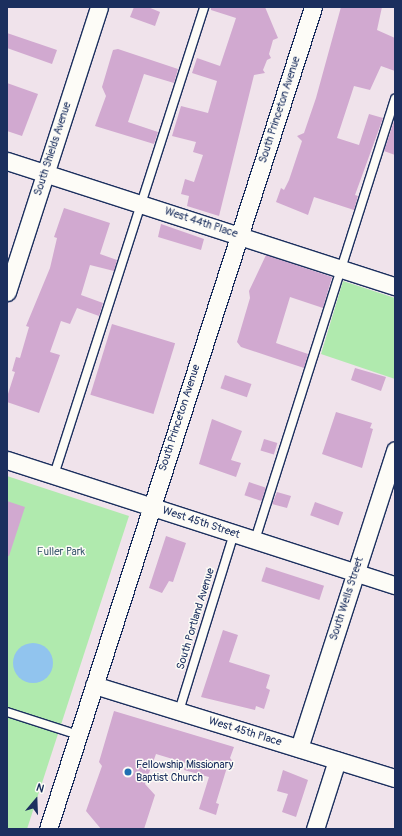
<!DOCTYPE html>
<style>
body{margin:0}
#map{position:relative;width:402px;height:836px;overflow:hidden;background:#f0e3eb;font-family:Pangolin,sans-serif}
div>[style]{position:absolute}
.green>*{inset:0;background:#b0eaae}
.water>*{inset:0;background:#91c4ee}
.round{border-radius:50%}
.building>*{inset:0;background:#d1a9d0;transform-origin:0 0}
.roads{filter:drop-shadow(1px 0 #1b2f5e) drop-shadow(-1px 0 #1b2f5e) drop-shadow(0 1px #1b2f5e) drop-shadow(0 -1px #1b2f5e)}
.lane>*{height:8px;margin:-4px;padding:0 4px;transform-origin:4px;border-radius:4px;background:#fdfcf7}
.street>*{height:17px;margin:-8.5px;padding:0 8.5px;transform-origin:8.5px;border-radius:8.5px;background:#fdfcf7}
.dots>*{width:11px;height:11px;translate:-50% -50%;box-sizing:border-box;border:2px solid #fdfcf7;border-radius:50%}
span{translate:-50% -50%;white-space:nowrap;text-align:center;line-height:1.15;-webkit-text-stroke:3px #fdfcf7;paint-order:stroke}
.street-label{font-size:11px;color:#1b2f5e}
.park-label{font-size:11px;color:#405e72}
.poi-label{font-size:11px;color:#1b2f5e}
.left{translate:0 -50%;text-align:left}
.frame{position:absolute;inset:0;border:8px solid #1b2f5e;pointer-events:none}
.north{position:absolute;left:16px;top:780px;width:40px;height:40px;-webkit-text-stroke:3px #fdfcf7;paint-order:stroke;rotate:19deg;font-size:11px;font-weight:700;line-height:16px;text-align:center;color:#1b2f5e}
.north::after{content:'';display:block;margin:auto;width:14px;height:18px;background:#1b2f5e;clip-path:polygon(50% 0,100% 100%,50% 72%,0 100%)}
</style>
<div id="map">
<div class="green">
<i style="clip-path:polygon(343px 281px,395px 298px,395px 379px,321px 354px)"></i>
<i style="clip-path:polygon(7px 476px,129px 516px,27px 829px,7px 829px)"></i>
</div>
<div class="water">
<i class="round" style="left:13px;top:643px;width:40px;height:40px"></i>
</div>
<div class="building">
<i style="clip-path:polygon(134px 7px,148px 7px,160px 12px,155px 26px,130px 17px)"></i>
<i style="clip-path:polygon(211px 7px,265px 7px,278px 38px,273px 40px,269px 54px,271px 58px,267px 60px,263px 70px,265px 73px,254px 75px,219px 216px,187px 206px,189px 196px,181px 194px,185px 179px,194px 182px,203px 155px,193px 152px,196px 142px,172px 136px,181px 106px,208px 113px,217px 81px,192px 73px,197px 58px,220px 66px,236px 18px,211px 10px)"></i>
<i style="clip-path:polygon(341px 7px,382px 7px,377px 30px,395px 38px,395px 71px,381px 66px,370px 90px,354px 86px,337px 138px,359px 145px,369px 114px,383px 118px,355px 195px,358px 196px,354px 210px,314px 197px,308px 215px,276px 202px,281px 188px,284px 190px,289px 180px,302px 141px,297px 136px,304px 133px,316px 98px)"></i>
<i style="clip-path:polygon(7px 33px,57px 50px,52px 64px,7px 48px)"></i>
<i style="clip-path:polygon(118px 49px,178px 69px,174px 83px,144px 74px,128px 122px,158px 132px,154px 144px,95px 126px,106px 96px,102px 87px,110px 60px,113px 50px)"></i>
<i style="clip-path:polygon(7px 83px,38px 94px,22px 136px,7px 131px)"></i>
<i style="clip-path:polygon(394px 121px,395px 122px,395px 155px,384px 151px)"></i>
<i style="clip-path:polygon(64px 208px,110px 223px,100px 254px,117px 260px,114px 271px,90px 265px,81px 295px,103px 303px,99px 316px,77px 308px,70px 324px,61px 321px,50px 352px,60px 355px,39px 413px,7px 402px,7px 397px,15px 372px,12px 371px,16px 357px,20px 358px,29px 327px,26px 326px,50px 268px,57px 238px,54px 237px)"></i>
<i style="clip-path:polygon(161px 224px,204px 239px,201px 250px,158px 237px)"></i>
<i style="clip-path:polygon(266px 255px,332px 277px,323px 308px,290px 297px,276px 343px,308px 354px,304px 368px,241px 347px,237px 342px,250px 298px,249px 291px)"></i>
<i style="left:112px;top:324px;width:66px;height:74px;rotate:17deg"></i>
<i style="clip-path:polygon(355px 368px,386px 377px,381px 391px,351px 380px)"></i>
<i style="left:225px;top:375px;width:28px;height:14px;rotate:19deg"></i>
<i style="clip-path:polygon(336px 412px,372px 423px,370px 428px,373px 429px,362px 468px,322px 454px)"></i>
<i style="clip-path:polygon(212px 419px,242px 431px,231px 460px,241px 463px,236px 477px,199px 464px)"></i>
<i style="left:264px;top:439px;width:14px;height:12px;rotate:17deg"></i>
<i style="left:249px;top:482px;width:18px;height:14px;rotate:19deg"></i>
<i style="clip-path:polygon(277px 492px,291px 496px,287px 508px,272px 504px)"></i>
<i style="clip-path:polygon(7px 501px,25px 507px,9px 556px,7px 556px)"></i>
<i style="left:315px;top:502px;width:30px;height:14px;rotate:20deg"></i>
<i style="clip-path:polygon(166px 536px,186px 543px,173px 582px,169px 581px,162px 593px,149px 588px)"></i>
<i style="left:266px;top:567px;width:61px;height:15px;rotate:18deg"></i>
<i style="clip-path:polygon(223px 630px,238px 635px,229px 662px,270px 675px,266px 688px,270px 690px,264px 709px,256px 706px,255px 710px,201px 697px)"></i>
<i style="clip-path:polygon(114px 711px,234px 747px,230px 758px,233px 762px,228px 764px,216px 803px,219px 804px,216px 815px,199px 809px,209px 777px,184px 770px,186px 763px,156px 754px,145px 784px,155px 795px,144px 829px,101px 829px,86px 811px,102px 766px,99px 762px)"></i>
<i style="clip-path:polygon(283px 770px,308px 780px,296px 817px,282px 812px,288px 794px,277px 791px)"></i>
</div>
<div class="roads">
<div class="lane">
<i style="left:54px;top:475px;width:491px;rotate:-72.2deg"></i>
<i style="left:255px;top:540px;width:463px;rotate:-72.4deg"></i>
<i style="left:179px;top:711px;width:186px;rotate:-72.8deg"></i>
<i style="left:7px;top:712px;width:75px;rotate:17.9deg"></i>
</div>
<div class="street">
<i style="left:7px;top:161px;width:408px;rotate:17.9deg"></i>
<i style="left:7px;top:292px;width:299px;rotate:-72.1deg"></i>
<i style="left:7px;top:460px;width:408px;rotate:17.9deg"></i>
<i style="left:94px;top:685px;width:315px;rotate:17.2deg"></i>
<i style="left:299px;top:748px;width:313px;rotate:-72.1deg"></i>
<i style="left:48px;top:829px;width:864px;rotate:-72.13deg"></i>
<i style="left:315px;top:829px;width:72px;rotate:-72.3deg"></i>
</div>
</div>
<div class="dots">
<i style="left:128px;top:772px;background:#1f6fb2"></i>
</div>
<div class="street-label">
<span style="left:280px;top:110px;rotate:-72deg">South Princeton Avenue</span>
<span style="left:53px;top:149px;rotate:-72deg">South Shields Avenue</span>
<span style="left:201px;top:223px;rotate:18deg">West 44th Place</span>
<span style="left:180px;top:418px;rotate:-72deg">South Princeton Avenue</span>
<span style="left:201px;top:523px;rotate:18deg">West 45th Street</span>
<span style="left:347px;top:599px;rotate:-72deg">South Wells Street</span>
<span style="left:196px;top:619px;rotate:-73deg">South Portland Avenue</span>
<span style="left:245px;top:732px;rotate:17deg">West 45th Place</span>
</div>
<div class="park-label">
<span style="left:61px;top:552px">Fuller Park</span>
</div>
<div class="poi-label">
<span class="left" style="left:136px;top:772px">Fellowship Missionary<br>Baptist Church</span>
</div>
<div class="frame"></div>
<div class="north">N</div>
</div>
